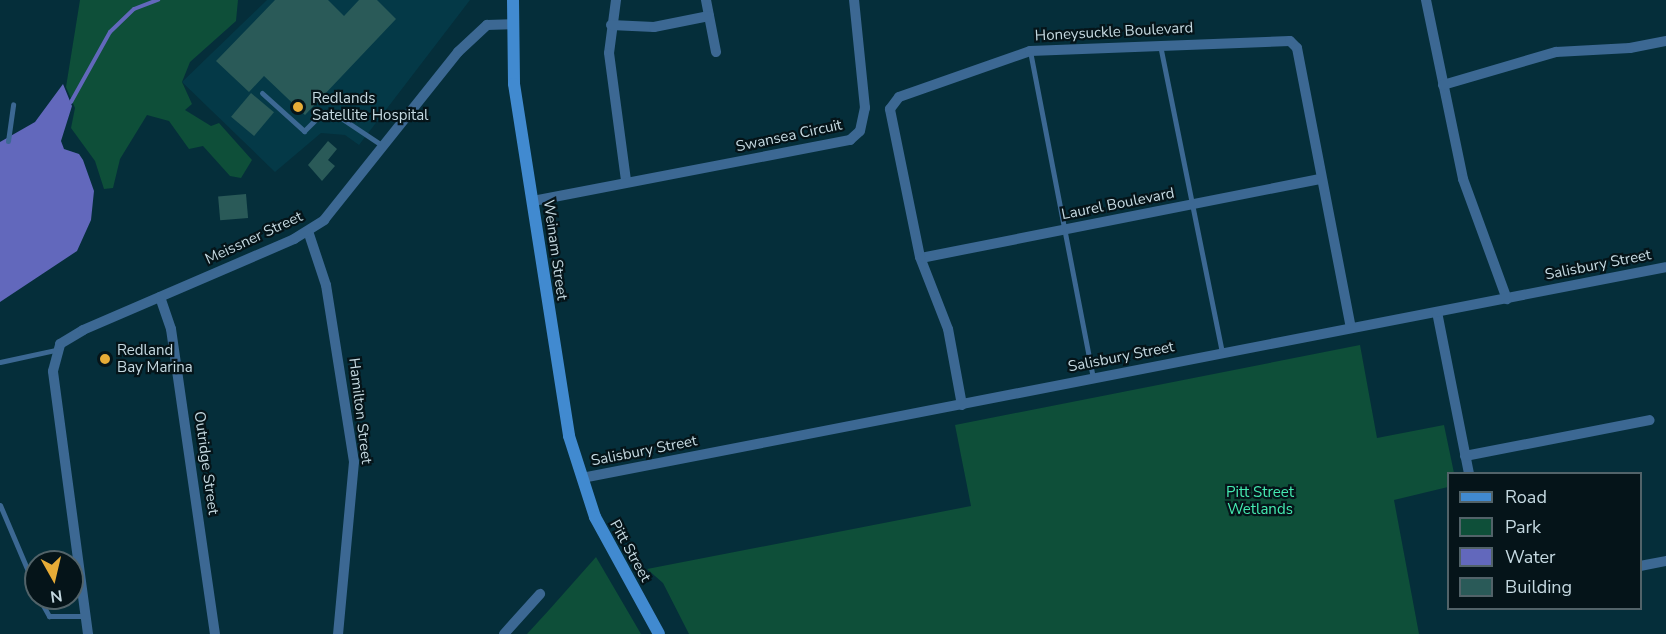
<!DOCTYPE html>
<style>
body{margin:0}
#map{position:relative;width:1666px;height:634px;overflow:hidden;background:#052e3a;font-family:"Nunito Sans",sans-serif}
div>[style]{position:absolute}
.built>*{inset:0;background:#043947}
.green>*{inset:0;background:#0e4f39}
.water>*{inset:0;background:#6268bc}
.stream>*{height:4px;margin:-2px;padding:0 2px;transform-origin:2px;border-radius:2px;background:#6268bc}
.building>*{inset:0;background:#2a5a58;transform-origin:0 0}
.lane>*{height:5px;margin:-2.5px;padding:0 2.5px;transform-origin:2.5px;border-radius:2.5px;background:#3c6893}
.street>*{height:10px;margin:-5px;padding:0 5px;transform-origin:5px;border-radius:5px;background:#3c6893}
.secondary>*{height:12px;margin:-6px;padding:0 6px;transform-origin:6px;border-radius:6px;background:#418ad0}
.dots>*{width:16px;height:16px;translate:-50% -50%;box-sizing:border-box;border:3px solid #051419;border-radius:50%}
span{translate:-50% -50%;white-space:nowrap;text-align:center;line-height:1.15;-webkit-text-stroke:4.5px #051419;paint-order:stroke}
.street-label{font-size:15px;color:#c5d9e1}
.poi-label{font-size:15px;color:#c5d9e1}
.left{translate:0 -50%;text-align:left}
.park-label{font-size:15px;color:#45ebb1}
.legend{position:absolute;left:1447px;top:472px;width:195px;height:138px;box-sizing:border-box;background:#051419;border:2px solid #526369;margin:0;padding:8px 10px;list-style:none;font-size:18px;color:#c5d9e1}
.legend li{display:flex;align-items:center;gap:12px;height:30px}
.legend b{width:30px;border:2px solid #526369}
.north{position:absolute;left:24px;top:550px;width:60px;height:60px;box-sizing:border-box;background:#051419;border:2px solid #526369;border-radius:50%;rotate:172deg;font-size:16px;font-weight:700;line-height:24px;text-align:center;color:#c5d9e1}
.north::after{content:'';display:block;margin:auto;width:21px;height:27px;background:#e7ac37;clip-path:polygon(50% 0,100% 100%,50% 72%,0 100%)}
</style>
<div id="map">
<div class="built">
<i style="clip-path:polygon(267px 0,470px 0,359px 145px,345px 135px,321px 133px,275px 172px,182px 82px)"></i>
</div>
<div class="green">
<i style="clip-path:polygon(80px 0,238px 0,236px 21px,190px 62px,182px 82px,192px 104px,185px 110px,211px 126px,219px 123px,252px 160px,241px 178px,230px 176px,203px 146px,189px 149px,169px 121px,147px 115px,120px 159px,113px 188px,104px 189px,95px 161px,71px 128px,75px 108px,66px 87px)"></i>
<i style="clip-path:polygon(1360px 345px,1377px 438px,1444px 425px,1454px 473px,1448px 474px,1448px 487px,1394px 500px,1419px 634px,689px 634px,663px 583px,647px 569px,971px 506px,955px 425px)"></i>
<i style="clip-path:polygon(596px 557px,641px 634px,527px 634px,549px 610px)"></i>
</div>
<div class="water">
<i style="clip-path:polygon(63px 84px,72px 106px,61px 141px,64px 149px,79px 154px,83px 160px,94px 191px,91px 220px,77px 251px,0 302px,0 142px,35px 122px)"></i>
</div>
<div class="stream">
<i style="left:71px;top:102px;width:80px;rotate:-60.9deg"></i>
<i style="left:110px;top:32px;width:33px;rotate:-44deg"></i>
<i style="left:134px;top:9px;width:26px;rotate:-21deg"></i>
</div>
<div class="building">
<i style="clip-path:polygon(275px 0,328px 0,344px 16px,359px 0,377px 0,396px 19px,305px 115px,264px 76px,249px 92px,216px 61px)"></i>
<i style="left:251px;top:93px;width:30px;height:31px;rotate:40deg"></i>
<i style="clip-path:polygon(328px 141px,337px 149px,328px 160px,335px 166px,322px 181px,308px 165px)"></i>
<i style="left:246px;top:194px;width:24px;height:28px;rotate:85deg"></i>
</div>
<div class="lane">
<i style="left:1160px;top:45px;width:314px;rotate:78.6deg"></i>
<i style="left:1030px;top:51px;width:333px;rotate:79.1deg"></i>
<i style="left:262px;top:93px;width:57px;rotate:42.1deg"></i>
<i style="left:304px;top:131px;width:20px;rotate:-45deg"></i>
<i style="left:318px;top:117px;width:17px;rotate:-10deg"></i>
<i style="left:335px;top:114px;width:58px;rotate:33.7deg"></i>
<i style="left:8px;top:141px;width:37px;rotate:-82deg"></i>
<i style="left:0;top:362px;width:56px;rotate:-12.3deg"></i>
<i style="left:0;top:505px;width:92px;rotate:67deg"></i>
<i style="left:39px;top:598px;width:21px;rotate:61deg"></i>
<i style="left:49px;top:616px;width:37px"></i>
</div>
<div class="street">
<i style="left:616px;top:0;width:53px;rotate:97.5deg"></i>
<i style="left:609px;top:53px;width:129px;rotate:82.4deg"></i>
<i style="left:706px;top:0;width:53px;rotate:79.1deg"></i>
<i style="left:1426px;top:0;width:183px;rotate:78.3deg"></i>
<i style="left:1463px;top:179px;width:128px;rotate:69.9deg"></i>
<i style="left:611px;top:25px;width:43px;rotate:2.7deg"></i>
<i style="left:654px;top:27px;width:56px;rotate:-11.3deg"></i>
<i style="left:1443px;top:85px;width:118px;rotate:-16.3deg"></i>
<i style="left:1556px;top:52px;width:74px;rotate:-3.1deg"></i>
<i style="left:1630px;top:48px;width:37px;rotate:-11deg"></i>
<i style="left:533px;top:201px;width:323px;rotate:-10.9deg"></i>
<i style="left:850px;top:140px;width:13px;rotate:-42deg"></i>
<i style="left:860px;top:131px;width:24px;rotate:-78deg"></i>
<i style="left:865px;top:108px;width:109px;rotate:-95.8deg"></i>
<i style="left:308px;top:231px;width:57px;rotate:71.6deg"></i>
<i style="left:326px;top:285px;width:179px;rotate:81deg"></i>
<i style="left:354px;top:462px;width:173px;rotate:95.3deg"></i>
<i style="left:921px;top:258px;width:408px;rotate:-11.2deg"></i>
<i style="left:160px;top:297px;width:34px;rotate:71deg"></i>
<i style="left:171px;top:329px;width:308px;rotate:81.8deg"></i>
<i style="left:1437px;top:312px;width:165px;rotate:78.8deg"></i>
<i style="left:962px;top:405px;width:77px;rotate:-100.4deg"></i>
<i style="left:948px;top:329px;width:77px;rotate:-111.3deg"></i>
<i style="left:920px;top:257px;width:151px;rotate:-101.5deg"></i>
<i style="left:890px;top:109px;width:15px;rotate:-53deg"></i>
<i style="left:899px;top:97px;width:139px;rotate:-19.3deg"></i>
<i style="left:1030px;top:51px;width:260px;rotate:-2.2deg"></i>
<i style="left:1290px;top:41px;width:10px;rotate:45deg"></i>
<i style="left:1297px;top:48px;width:285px;rotate:79.1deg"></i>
<i style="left:1465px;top:456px;width:188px;rotate:-11deg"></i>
<i style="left:582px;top:478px;width:1104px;rotate:-11.01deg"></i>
<i style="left:1640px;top:566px;width:26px;rotate:-11deg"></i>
<i style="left:88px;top:634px;width:265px;rotate:-97.6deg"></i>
<i style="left:53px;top:371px;width:28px;rotate:-75deg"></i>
<i style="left:60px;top:344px;width:27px;rotate:-31deg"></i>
<i style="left:83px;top:330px;width:230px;rotate:-23.3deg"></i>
<i style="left:294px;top:239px;width:36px;rotate:-32deg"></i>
<i style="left:324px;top:220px;width:215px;rotate:-51.4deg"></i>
<i style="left:458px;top:52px;width:40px;rotate:-43deg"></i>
<i style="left:487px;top:25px;width:24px;rotate:-2deg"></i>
<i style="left:504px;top:634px;width:54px;rotate:-48deg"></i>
</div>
<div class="secondary">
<i style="left:513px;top:0;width:84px;rotate:89.3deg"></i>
<i style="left:514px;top:84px;width:356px;rotate:81.1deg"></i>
<i style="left:569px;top:436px;width:85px;rotate:72.2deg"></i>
<i style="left:595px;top:517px;width:133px;rotate:61.3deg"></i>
</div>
<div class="dots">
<i style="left:298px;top:107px;background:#e7ac37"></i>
<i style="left:105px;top:359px;background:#e7ac37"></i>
</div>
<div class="street-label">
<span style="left:1114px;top:32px;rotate:-3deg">Honeysuckle Boulevard</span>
<span style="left:789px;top:136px;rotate:-12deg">Swansea Circuit</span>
<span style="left:1118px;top:204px;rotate:-11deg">Laurel Boulevard</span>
<span style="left:254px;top:238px;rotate:-25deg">Meissner Street</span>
<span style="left:555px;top:250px;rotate:82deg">Weinam Street</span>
<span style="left:1598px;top:265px;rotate:-11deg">Salisbury Street</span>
<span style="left:1121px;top:357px;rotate:-11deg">Salisbury Street</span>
<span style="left:360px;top:411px;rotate:83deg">Hamilton Street</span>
<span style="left:644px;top:451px;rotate:-11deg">Salisbury Street</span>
<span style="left:206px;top:463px;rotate:82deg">Outridge Street</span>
<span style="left:630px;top:551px;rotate:61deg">Pitt Street</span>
</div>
<div class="poi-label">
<span class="left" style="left:312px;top:107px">Redlands<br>Satellite Hospital</span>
<span class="left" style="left:117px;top:359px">Redland<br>Bay Marina</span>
</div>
<div class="park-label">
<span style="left:1260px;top:501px">Pitt Street<br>Wetlands</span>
</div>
<ul class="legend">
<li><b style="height:8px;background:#418ad0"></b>Road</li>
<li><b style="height:16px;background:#0e4f39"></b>Park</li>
<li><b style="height:16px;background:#6268bc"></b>Water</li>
<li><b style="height:16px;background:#2a5a58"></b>Building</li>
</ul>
<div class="north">N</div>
</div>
